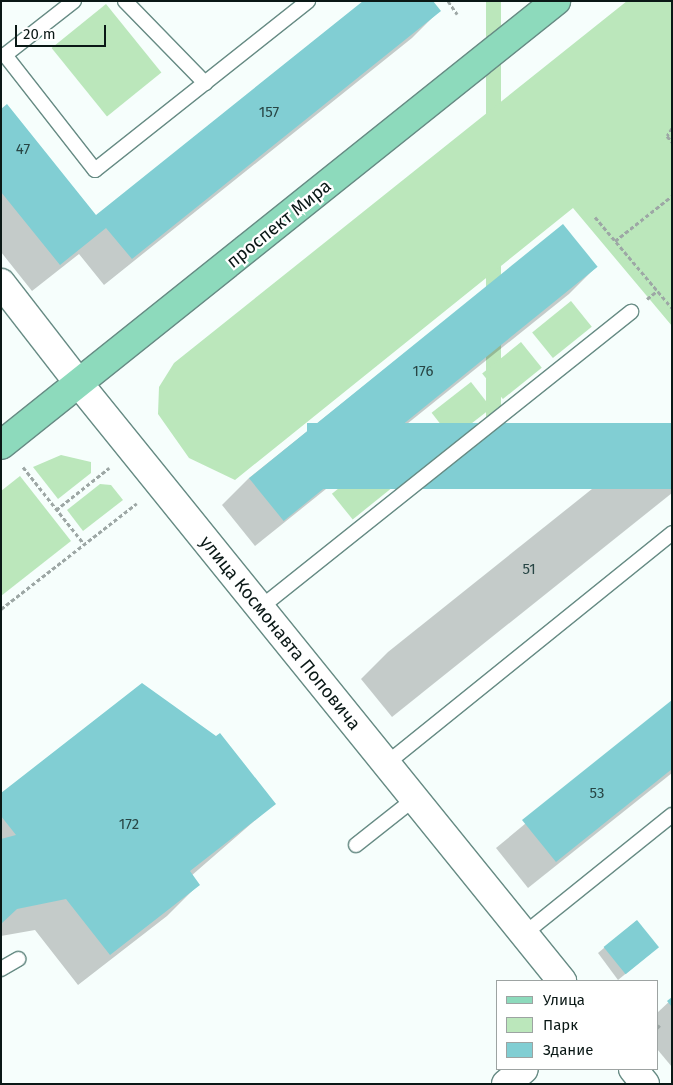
<!DOCTYPE html>
<meta charset="utf-8">
<style>
body{margin:0}
#map{position:relative;width:673px;height:1085px;overflow:hidden;background:#f6fefc;font-family:"Fira Sans",sans-serif}
div>[style]{position:absolute}
.green>*{inset:0;background:#bbe7bb;transform-origin:0 0}
.shadow>*{inset:0;background:#0003}
.building>*{inset:0;background:#81ced3;transform-origin:0 0}
.path>*{height:3px;margin-top:-1.5px;transform-origin:0;background:repeating-linear-gradient(90deg,#9da7a5 0 4px,transparent 0 6.5px)}
.roads{filter:drop-shadow(1px 0 #678b84) drop-shadow(-1px 0 #678b84) drop-shadow(0 1px #678b84) drop-shadow(0 -1px #678b84)}
.service>*{height:14px;margin:-7px;padding:0 7px;transform-origin:7px;border-radius:7px;background:#fff}
.minor>*{height:28px;margin:-14px;padding:0 14px;transform-origin:14px;border-radius:14px;background:#fff}
.tertiary>*{height:28px;margin:-14px;padding:0 14px;transform-origin:14px;border-radius:14px;background:#fff}
.primary>*{height:28px;margin:-14px;padding:0 14px;transform-origin:14px;border-radius:14px;background:#8ddabc}
span{translate:-50% -50%;white-space:nowrap;text-align:center;line-height:1.15;-webkit-text-stroke:4.5px #fff;paint-order:stroke}
.number-label{font-size:15px;color:#284645}
.number-label span{-webkit-text-stroke-width:0}
.street-label{font-size:18px;color:#0a1816}
.frame{position:absolute;inset:0;border:2px solid #0a1816;pointer-events:none}
.legend{position:absolute;left:496px;top:980px;width:162px;height:90px;box-sizing:border-box;background:#fff;border:1px solid #9da3a2;margin:0;padding:6px 9px;list-style:none;font-size:15px;color:#0a1816}
.legend li{display:flex;align-items:center;gap:10px;height:25px}
.legend b{width:25px;border:1px solid #9da3a2}
.scale{position:absolute;left:15px;top:25px;width:91px;height:22px;box-sizing:border-box;border:2px solid #0a1816;border-top:0;padding-left:6px;font-size:15px;line-height:18px;white-space:nowrap;color:#0a1816;-webkit-text-stroke:4px #fff;paint-order:stroke}
</style>
<div id="map">
<div class="green">
<i style="left:486px;top:1px;width:15px;height:433px"></i>
<i style="clip-path:polygon(627px 1px,672px 1px,672px 326px,573px 208px,235px 480px,189px 458px,158px 414px,159px 387px,174px 363px)"></i>
<i style="left:106px;top:4px;width:88px;height:70px;rotate:51deg"></i>
<i style="left:571px;top:301px;width:33px;height:50px;rotate:51deg"></i>
<i style="left:521px;top:342px;width:33px;height:50px;rotate:51deg"></i>
<i style="left:471px;top:382px;width:33px;height:50px;rotate:52deg"></i>
<i style="left:420px;top:423px;width:34px;height:49px;rotate:50deg"></i>
<i style="clip-path:polygon(61px 455px,91px 462px,91px 473px,58px 499px,33px 467px)"></i>
<i style="left:370px;top:463px;width:33px;height:49px;rotate:51deg"></i>
<i style="clip-path:polygon(20px 476px,71px 541px,1px 596px,1px 491px)"></i>
<i style="clip-path:polygon(100px 484px,111px 485px,123px 500px,83px 531px,67px 510px)"></i>
</div>
<div class="shadow">
<i style="clip-path:polygon(439px 11px,412px 38px,104px 285px,79px 254px,32px 291px,1px 252px,1px 111px,96px 217px)"></i>
<i style="clip-path:polygon(563px 226px,596px 267px,569px 294px,255px 546px,222px 505px,249px 478px)"></i>
<i style="clip-path:polygon(672px 425px,672px 493px,392px 717px,361px 679px,388px 652px)"></i>
<i style="clip-path:polygon(672px 702px,672px 773px,528px 888px,496px 848px)"></i>
<i style="clip-path:polygon(1px 794px,274px 804px,191px 876px,198px 885px,167px 916px,78px 985px,35px 930px,1px 936px)"></i>
<i style="clip-path:polygon(636px 921px,651px 953px,618px 980px,598px 953px)"></i>
<i style="clip-path:polygon(672px 999px,672px 1067px,657px 1049px,657px 1013px)"></i>
</div>
<div class="building">
<i style="clip-path:polygon(363px 1px,433px 1px,441px 11px,132px 259px,106px 228px,60px 265px,1px 192px,1px 109px,7px 104px,96px 215px)"></i>
<i style="left:563px;top:224px;width:55px;height:404px;rotate:51deg"></i>
<i style="left:672px;top:423px;width:66px;height:365px;rotate:90deg"></i>
<i style="clip-path:polygon(142px 683px,216px 736px,220px 733px,276px 804px,190px 871px,200px 885px,110px 955px,66px 899px,17px 909px,1px 924px,1px 839px,16px 835px,1px 816px,1px 793px)"></i>
<i style="clip-path:polygon(672px 700px,672px 769px,556px 862px,522px 820px)"></i>
<i style="left:637px;top:920px;width:35px;height:43px;rotate:51deg"></i>
<i style="clip-path:polygon(672px 997px,672px 1007px,667px 1001px)"></i>
</div>
<div class="path">
<i style="left:448px;top:1px;width:16px;rotate:55deg"></i>
<i style="left:672px;top:128px;width:9px;rotate:122deg"></i>
<i style="left:667px;top:136px;width:8px;rotate:50deg"></i>
<i style="left:595px;top:217px;width:119px;rotate:49.8deg"></i>
<i style="left:615px;top:241px;width:73px;rotate:-38.3deg"></i>
<i style="left:647px;top:299px;width:13px;rotate:-39deg"></i>
<i style="left:23px;top:467px;width:98px;rotate:51.6deg"></i>
<i style="left:56px;top:510px;width:68px;rotate:-38.4deg"></i>
<i style="left:1px;top:609px;width:172px;rotate:-37.9deg"></i>
<i style="left:657px;top:1028px;width:4px;rotate:-45deg"></i>
</div>
<div class="roads">
<div class="service">
<i style="left:74px;top:1px;width:88px;rotate:142deg"></i>
<i style="left:5px;top:55px;width:146px;rotate:52deg"></i>
<i style="left:95px;top:170px;width:272px;rotate:-38.4deg"></i>
<i style="left:125px;top:1px;width:115px;rotate:45.7deg"></i>
<i style="left:260px;top:608px;width:475px;rotate:-38.6deg"></i>
<i style="left:386px;top:764px;width:368px;rotate:-38.9deg"></i>
<i style="left:356px;top:845px;width:74px;rotate:-38.4deg"></i>
<i style="left:524px;top:934px;width:190px;rotate:-38.8deg"></i>
<i style="left:1px;top:969px;width:20px;rotate:-30deg"></i>
</div>
<div class="minor">
<i style="left:1px;top:283px;width:129px;rotate:52.2deg"></i>
</div>
<div class="tertiary">
<i style="left:80px;top:385px;width:767px;rotate:51.04deg"></i>
<i style="left:633px;top:1069px;width:19px;rotate:51deg"></i>
<i style="left:506px;top:1084px;width:23px;rotate:-40deg"></i>
</div>
<div class="primary">
<i style="left:1px;top:445px;width:711px;rotate:-38.66deg"></i>
</div>
</div>
<div class="number-label">
<span style="left:269px;top:113px">157</span>
<span style="left:23px;top:150px">47</span>
<span style="left:423px;top:372px">176</span>
<span style="left:529px;top:570px">51</span>
<span style="left:597px;top:794px">53</span>
<span style="left:129px;top:825px">172</span>
</div>
<div class="street-label">
<span style="left:279px;top:224px;rotate:-39deg">проспект Мира</span>
<span style="left:280px;top:633px;rotate:51deg">улица Космонавта Поповича</span>
</div>
<div class="frame"></div>
<ul class="legend">
<li><b style="height:6px;background:#8ddabc"></b>Улица</li>
<li><b style="height:14px;background:#bbe7bb"></b>Парк</li>
<li><b style="height:14px;background:#81ced3"></b>Здание</li>
</ul>
<div class="scale">20 m</div>
</div>
